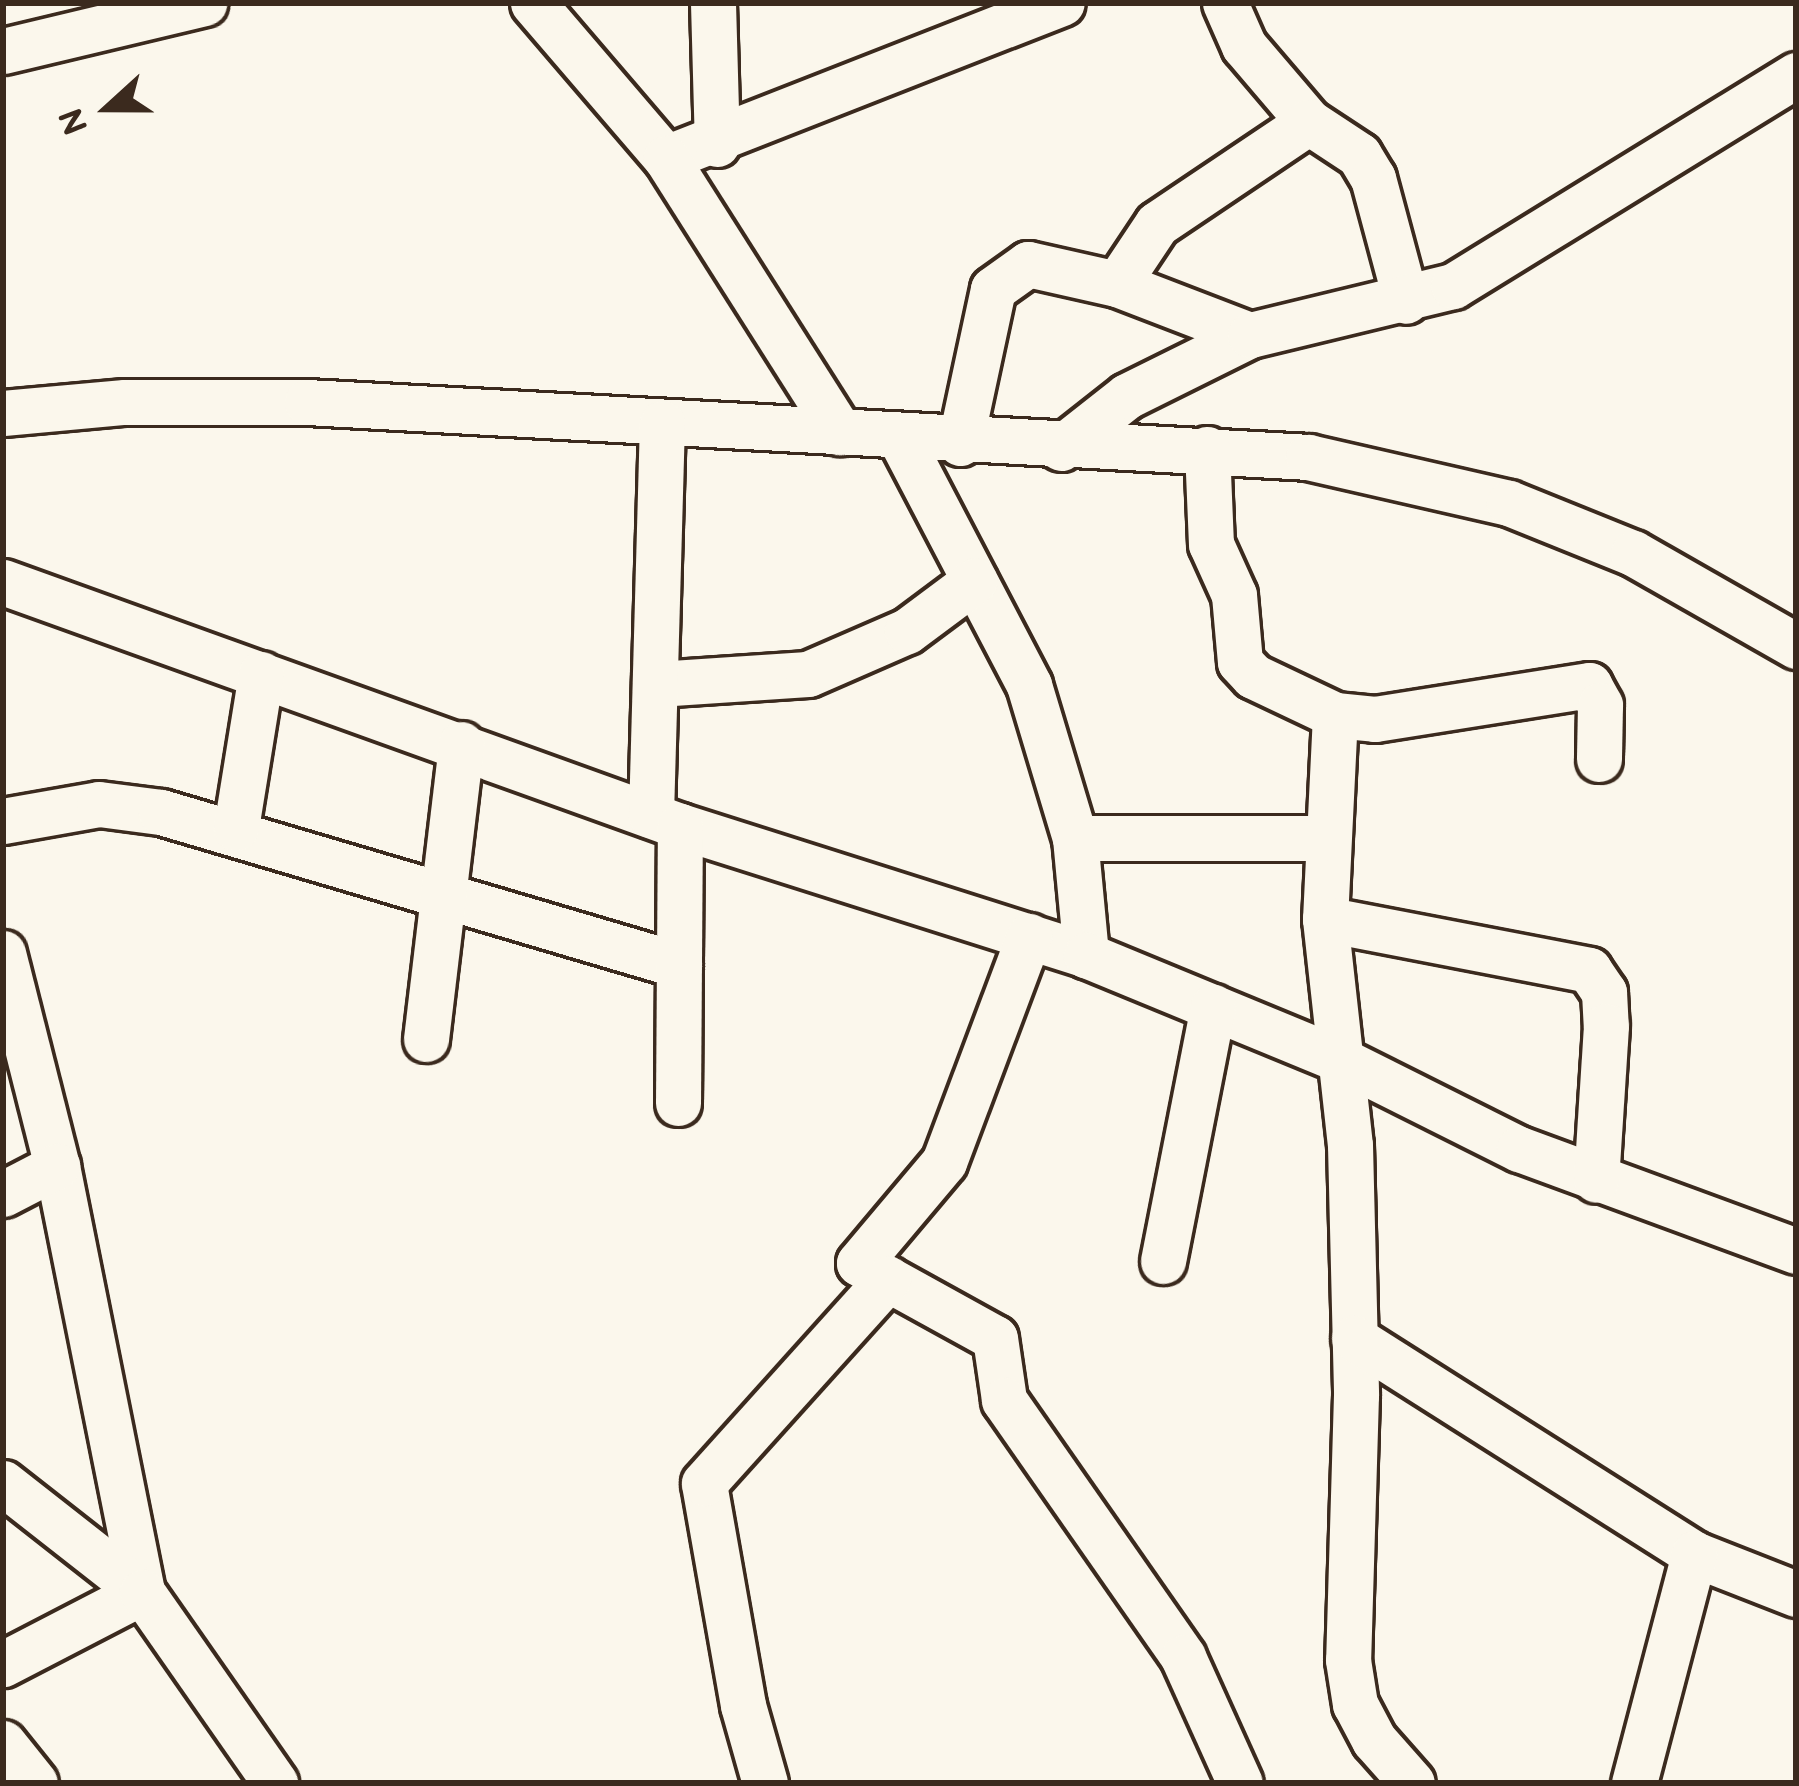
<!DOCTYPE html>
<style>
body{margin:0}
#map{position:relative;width:1799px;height:1786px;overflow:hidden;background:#fbf7ec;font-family:"Balsamiq Sans",sans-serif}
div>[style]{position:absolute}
.roads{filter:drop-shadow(3px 0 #3b2a1e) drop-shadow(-3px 0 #3b2a1e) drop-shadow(0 3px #3b2a1e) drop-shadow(0 -3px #3b2a1e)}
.minor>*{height:45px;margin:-22.5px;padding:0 22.5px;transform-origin:22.5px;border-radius:22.5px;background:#fbf7ec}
span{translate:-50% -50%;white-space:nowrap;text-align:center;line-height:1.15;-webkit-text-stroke:12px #fbf7ec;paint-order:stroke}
.frame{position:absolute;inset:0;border:6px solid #3b2a1e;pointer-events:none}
.north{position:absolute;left:48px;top:48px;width:120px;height:120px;-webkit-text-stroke:9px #fbf7ec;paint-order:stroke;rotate:249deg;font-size:33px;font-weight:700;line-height:48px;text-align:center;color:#3b2a1e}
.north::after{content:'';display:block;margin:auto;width:42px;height:54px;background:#3b2a1e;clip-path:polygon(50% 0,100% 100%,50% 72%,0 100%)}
</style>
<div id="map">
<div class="roads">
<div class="minor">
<i style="left:533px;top:3px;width:204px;rotate:49.4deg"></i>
<i style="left:666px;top:158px;width:425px;rotate:-21.4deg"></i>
<i style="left:713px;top:3px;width:141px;rotate:88.4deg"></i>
<i style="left:1225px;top:3px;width:47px;rotate:66.2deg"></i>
<i style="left:1244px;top:46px;width:100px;rotate:49.5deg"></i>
<i style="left:3px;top:51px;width:207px;rotate:-13.4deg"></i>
<i style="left:666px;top:158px;width:325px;rotate:57.6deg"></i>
<i style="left:1117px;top:284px;width:72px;rotate:-56.3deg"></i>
<i style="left:1157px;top:224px;width:183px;rotate:-33.9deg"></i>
<i style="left:1309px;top:122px;width:60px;rotate:33.4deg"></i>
<i style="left:1359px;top:155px;width:27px;rotate:59deg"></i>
<i style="left:1373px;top:178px;width:127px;rotate:75deg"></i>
<i style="left:3px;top:413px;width:122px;rotate:-5.2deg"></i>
<i style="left:125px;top:402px;width:182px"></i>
<i style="left:307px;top:402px;width:1003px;rotate:3.14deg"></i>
<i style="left:1308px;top:457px;width:206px;rotate:12.9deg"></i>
<i style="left:1509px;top:503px;width:134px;rotate:22deg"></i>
<i style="left:1633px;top:553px;width:188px;rotate:29.7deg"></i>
<i style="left:900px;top:438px;width:279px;rotate:62.4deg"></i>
<i style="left:1029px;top:685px;width:160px;rotate:73.3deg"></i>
<i style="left:1075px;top:838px;width:118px;rotate:84.6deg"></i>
<i style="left:960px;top:443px;width:157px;rotate:-77.9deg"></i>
<i style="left:993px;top:289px;width:43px;rotate:-35.5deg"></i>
<i style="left:1028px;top:264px;width:91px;rotate:12.7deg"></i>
<i style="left:1117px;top:284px;width:142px;rotate:21deg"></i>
<i style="left:1061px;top:448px;width:84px;rotate:-38.2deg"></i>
<i style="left:1127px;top:396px;width:137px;rotate:-26.4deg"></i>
<i style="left:1250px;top:335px;width:209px;rotate:-13.6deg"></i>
<i style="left:1453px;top:286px;width:403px;rotate:-31.6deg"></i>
<i style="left:1207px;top:449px;width:95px;rotate:87.6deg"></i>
<i style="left:1211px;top:544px;width:56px;rotate:65.7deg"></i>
<i style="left:1234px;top:595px;width:67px;rotate:84.9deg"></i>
<i style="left:1240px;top:662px;width:19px;rotate:47deg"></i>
<i style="left:1253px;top:676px;width:91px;rotate:25.4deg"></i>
<i style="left:1335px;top:715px;width:40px;rotate:5.7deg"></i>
<i style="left:1375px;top:719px;width:217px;rotate:-9deg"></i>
<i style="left:1589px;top:685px;width:23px;rotate:61deg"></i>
<i style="left:1600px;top:705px;width:54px;rotate:91.1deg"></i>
<i style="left:3px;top:582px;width:720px;rotate:19.82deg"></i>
<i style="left:680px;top:826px;width:426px;rotate:17.6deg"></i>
<i style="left:1086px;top:955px;width:280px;rotate:22.4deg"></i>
<i style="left:1345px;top:1062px;width:195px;rotate:26.6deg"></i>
<i style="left:1519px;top:1149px;width:295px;rotate:20.2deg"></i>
<i style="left:657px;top:684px;width:151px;rotate:-3.8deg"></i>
<i style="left:808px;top:674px;width:108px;rotate:-23.5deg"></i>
<i style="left:907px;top:631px;width:84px;rotate:-36.7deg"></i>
<i style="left:1335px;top:715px;width:204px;rotate:92.8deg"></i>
<i style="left:1325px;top:919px;width:227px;rotate:83.7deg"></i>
<i style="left:1350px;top:1145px;width:250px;rotate:88.6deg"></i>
<i style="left:1356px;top:1395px;width:265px;rotate:91.7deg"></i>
<i style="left:1348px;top:1660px;width:45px;rotate:81deg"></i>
<i style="left:1355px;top:1704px;width:41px;rotate:62.2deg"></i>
<i style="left:1374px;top:1740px;width:57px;rotate:48.5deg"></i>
<i style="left:651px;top:815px;width:392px;rotate:-88.4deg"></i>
<i style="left:3px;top:821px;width:97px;rotate:-10deg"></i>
<i style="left:99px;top:804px;width:63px;rotate:7.4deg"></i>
<i style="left:161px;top:812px;width:540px;rotate:16.46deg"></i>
<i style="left:236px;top:828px;width:156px;rotate:-80.8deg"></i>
<i style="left:1075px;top:838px;width:251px"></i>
<i style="left:1325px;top:919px;width:269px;rotate:10.9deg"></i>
<i style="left:1589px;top:970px;width:27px;rotate:56deg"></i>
<i style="left:1604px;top:992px;width:34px;rotate:87deg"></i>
<i style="left:1606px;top:1026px;width:154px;rotate:93.7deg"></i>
<i style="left:1029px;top:936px;width:241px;rotate:110.6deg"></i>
<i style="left:944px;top:1162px;width:132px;rotate:130.1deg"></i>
<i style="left:859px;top:1263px;width:155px;rotate:28.9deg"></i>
<i style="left:995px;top:1338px;width:63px;rotate:81.7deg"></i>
<i style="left:1004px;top:1400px;width:313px;rotate:55.1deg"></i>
<i style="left:1183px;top:1657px;width:138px;rotate:65.7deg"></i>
<i style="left:3px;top:953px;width:220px;rotate:75.8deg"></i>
<i style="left:57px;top:1166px;width:434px;rotate:78.7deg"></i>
<i style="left:142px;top:1592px;width:157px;rotate:152.6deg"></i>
<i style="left:426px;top:1039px;width:297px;rotate:-83.2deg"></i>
<i style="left:678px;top:1103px;width:277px;rotate:-89.6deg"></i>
<i style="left:3px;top:1194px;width:61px;rotate:-27.4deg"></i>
<i style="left:1163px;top:1261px;width:259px;rotate:-78.9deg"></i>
<i style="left:1354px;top:1338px;width:403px;rotate:32.4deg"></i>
<i style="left:1694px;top:1554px;width:110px;rotate:21.4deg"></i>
<i style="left:3px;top:1483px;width:177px;rotate:38.1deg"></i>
<i style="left:142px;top:1592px;width:233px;rotate:55.1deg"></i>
<i style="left:3px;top:1743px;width:51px;rotate:51.3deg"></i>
<i style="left:765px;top:1783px;width:81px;rotate:-105.8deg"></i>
<i style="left:743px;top:1705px;width:225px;rotate:-100deg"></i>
<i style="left:704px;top:1483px;width:275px;rotate:-48deg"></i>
<i style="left:1634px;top:1783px;width:237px;rotate:-75.3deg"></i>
</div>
</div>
<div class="frame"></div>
<div class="north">N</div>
</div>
